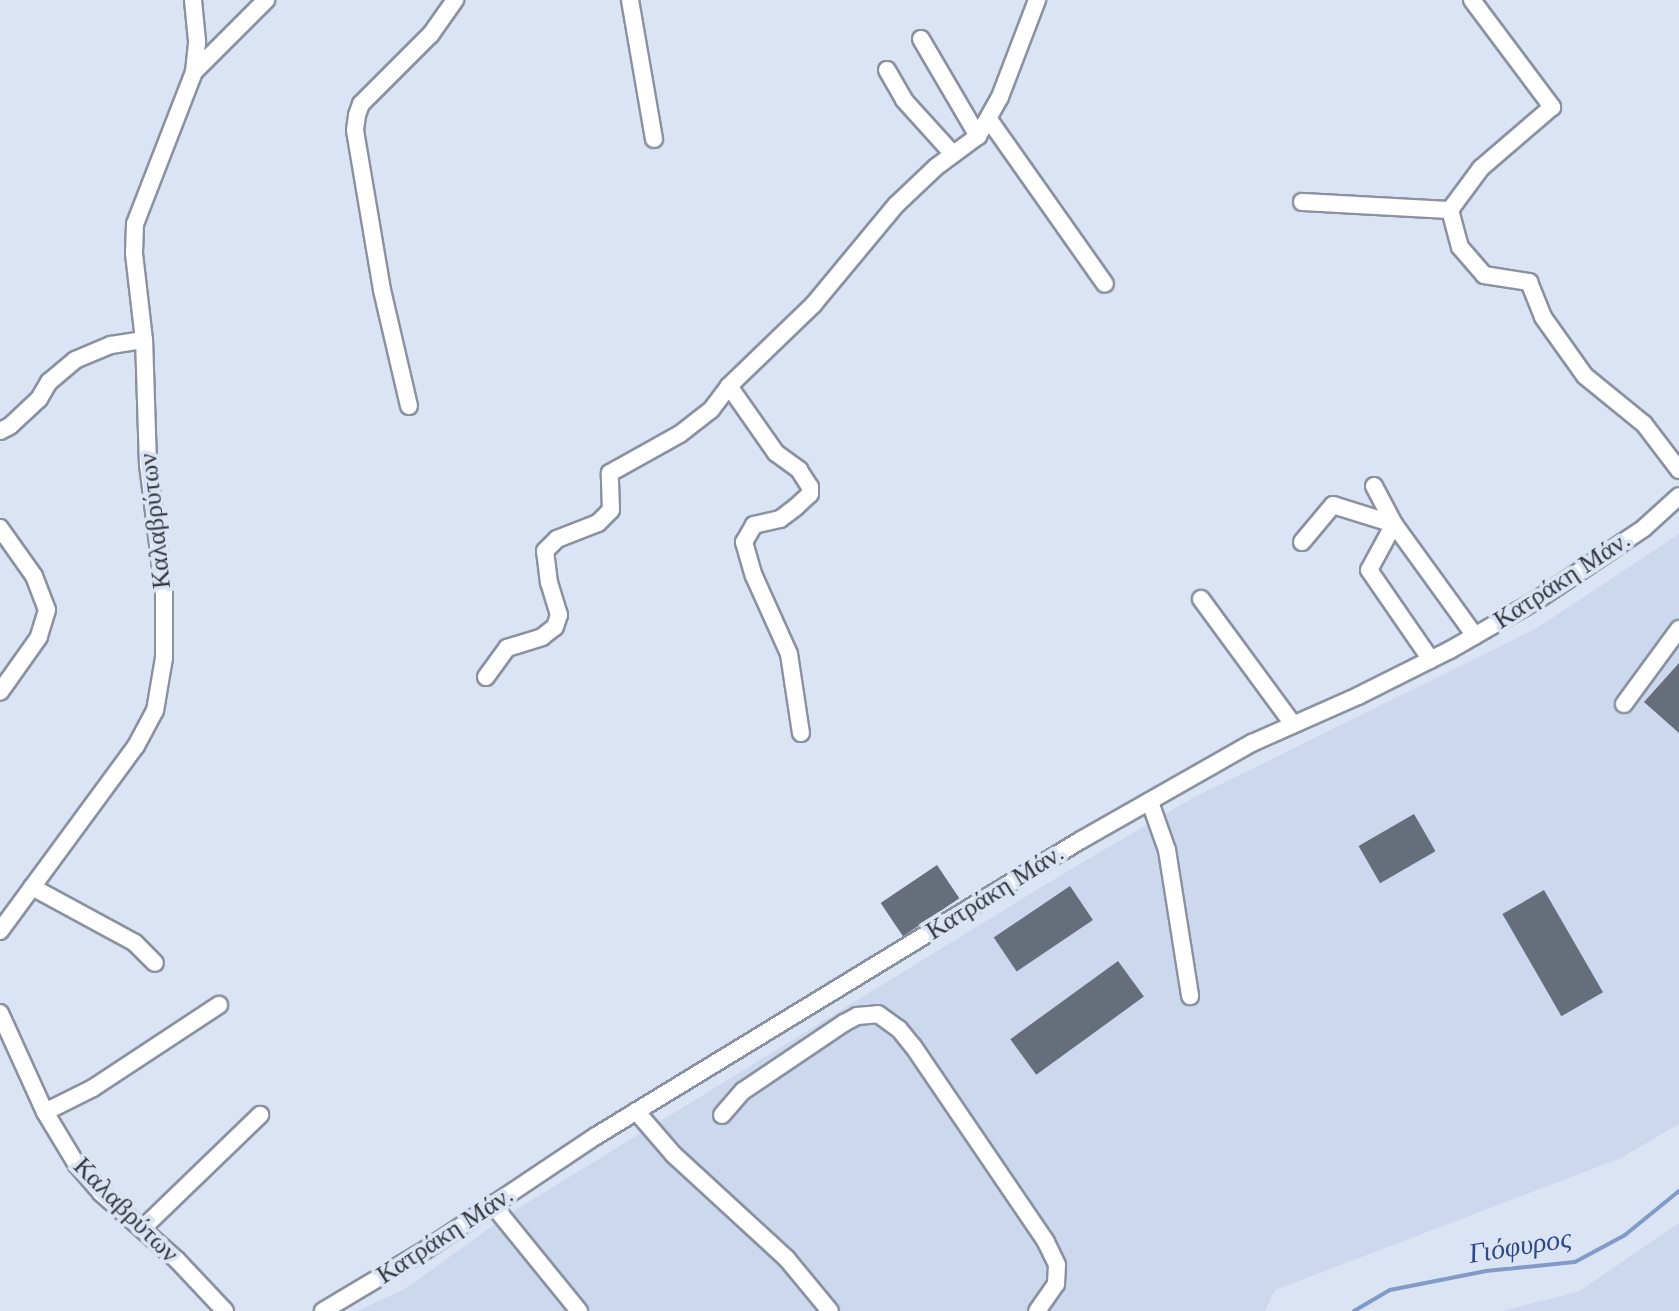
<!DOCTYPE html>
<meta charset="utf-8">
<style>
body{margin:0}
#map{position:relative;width:1679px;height:1311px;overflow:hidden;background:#dbe4f4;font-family:"Times New Roman",serif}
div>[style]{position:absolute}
.built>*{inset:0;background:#ccd8ee}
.stream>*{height:4px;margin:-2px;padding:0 2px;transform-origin:2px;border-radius:2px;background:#819ac8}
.building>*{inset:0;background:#666e7c;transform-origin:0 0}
.roads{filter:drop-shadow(2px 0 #8a92a1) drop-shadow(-2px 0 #8a92a1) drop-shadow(0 2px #8a92a1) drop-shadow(0 -2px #8a92a1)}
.minor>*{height:16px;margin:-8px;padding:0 8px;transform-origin:8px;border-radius:8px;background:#fff}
span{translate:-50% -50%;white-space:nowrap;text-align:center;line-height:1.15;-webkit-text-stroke:8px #dbe4f4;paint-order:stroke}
.street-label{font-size:26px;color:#33373d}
.water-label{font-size:28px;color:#2d4a84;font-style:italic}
</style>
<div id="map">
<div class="built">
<i style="clip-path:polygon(1679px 534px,1679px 1124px,1621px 1158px,1275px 1290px,1265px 1311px,357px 1311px,405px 1289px,509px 1214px,1066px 872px,1191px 799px,1537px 628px)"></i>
<i style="clip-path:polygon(1679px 1223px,1679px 1311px,1501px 1311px,1578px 1292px)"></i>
</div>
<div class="stream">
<i style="left:1354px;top:1311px;width:42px;rotate:-30.3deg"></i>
<i style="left:1390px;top:1290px;width:98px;rotate:-11.2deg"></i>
<i style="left:1486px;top:1271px;width:89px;rotate:-5.8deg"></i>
<i style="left:1575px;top:1262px;width:57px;rotate:-28.4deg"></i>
<i style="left:1625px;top:1235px;width:70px;rotate:-39.2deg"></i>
</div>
<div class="building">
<i style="clip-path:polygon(1679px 663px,1679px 733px,1644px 702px)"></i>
<i style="left:1414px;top:814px;width:43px;height:64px;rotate:60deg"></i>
<i style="left:937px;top:865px;width:40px;height:68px;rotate:56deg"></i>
<i style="left:1070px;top:886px;width:41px;height:92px;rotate:56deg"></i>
<i style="left:1544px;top:890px;width:118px;height:48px;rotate:60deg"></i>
<i style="left:1118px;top:961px;width:44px;height:133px;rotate:54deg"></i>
</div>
<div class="roads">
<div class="minor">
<i style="left:630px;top:0;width:141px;rotate:80.2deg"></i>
<i style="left:1472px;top:0;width:134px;rotate:53.2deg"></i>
<i style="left:1552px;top:107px;width:94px;rotate:139.3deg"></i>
<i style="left:1481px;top:168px;width:52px;rotate:126.4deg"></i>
<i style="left:1450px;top:210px;width:38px;rotate:75deg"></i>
<i style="left:1460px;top:247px;width:37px;rotate:49deg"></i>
<i style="left:1484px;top:275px;width:46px;rotate:8.8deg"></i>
<i style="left:1529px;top:282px;width:38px;rotate:68deg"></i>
<i style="left:1543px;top:317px;width:72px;rotate:54.6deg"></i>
<i style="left:1585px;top:376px;width:76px;rotate:39.1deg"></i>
<i style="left:1644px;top:424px;width:58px;rotate:52.7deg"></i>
<i style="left:921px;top:39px;width:113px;rotate:59.6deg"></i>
<i style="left:887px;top:70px;width:34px;rotate:60deg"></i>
<i style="left:904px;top:100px;width:73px;rotate:47.8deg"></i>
<i style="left:194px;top:72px;width:102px;rotate:-45deg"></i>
<i style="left:990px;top:121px;width:199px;rotate:54.8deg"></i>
<i style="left:1302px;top:202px;width:148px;rotate:3.1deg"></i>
<i style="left:729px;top:386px;width:82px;rotate:55deg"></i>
<i style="left:776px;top:453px;width:29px;rotate:36deg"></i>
<i style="left:799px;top:470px;width:20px;rotate:57deg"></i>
<i style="left:810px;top:487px;width:7px;rotate:90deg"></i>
<i style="left:810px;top:494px;width:19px;rotate:137deg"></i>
<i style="left:796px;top:507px;width:20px;rotate:143deg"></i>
<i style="left:780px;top:519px;width:27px;rotate:167deg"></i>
<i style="left:754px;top:525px;width:20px;rotate:120deg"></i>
<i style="left:744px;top:542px;width:35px;rotate:74deg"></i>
<i style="left:754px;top:576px;width:85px;rotate:65.8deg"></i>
<i style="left:789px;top:654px;width:80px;rotate:81.4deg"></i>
<i style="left:409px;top:406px;width:119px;rotate:-103.1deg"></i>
<i style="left:382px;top:290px;width:162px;rotate:-99.6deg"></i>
<i style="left:355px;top:130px;width:15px;rotate:-82deg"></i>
<i style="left:357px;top:115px;width:12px;rotate:-70deg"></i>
<i style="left:361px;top:104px;width:99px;rotate:-45deg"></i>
<i style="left:431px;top:34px;width:42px;rotate:-54.8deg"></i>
<i style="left:0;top:431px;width:11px;rotate:-27deg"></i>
<i style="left:10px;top:426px;width:40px;rotate:-43deg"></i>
<i style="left:39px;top:399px;width:20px;rotate:-60deg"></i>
<i style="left:49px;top:382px;width:34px;rotate:-40deg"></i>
<i style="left:75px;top:360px;width:39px;rotate:-23deg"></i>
<i style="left:111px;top:345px;width:33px;rotate:-9deg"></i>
<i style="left:1374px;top:486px;width:43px;rotate:62.2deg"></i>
<i style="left:1394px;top:524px;width:138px;rotate:54.1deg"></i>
<i style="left:1394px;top:524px;width:52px;rotate:118.5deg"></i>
<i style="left:1369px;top:570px;width:109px;rotate:55.4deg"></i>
<i style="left:0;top:528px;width:59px;rotate:54.7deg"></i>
<i style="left:34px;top:576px;width:36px;rotate:69deg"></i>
<i style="left:47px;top:610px;width:28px;rotate:107deg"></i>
<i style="left:39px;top:637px;width:67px;rotate:125.3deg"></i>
<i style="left:1302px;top:542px;width:48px;rotate:-50deg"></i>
<i style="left:1333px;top:505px;width:64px;rotate:17.3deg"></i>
<i style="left:1201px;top:599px;width:154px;rotate:53.7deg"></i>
<i style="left:486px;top:677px;width:36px;rotate:-54deg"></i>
<i style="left:507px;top:648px;width:37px;rotate:-17deg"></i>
<i style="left:542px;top:637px;width:16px;rotate:-38deg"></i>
<i style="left:555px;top:627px;width:13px;rotate:-72deg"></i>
<i style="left:559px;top:615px;width:34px;rotate:-107deg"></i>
<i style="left:549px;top:583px;width:32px;rotate:-97deg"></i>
<i style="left:545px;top:551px;width:17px;rotate:-45deg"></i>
<i style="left:557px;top:539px;width:44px;rotate:-21.3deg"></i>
<i style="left:598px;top:523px;width:18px;rotate:-45deg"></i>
<i style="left:611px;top:510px;width:37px;rotate:-92deg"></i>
<i style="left:610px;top:473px;width:80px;rotate:-29.1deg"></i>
<i style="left:680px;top:434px;width:39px;rotate:-38deg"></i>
<i style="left:711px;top:410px;width:30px;rotate:-53deg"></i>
<i style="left:729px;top:386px;width:117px;rotate:-44deg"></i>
<i style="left:813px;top:305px;width:130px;rotate:-50.3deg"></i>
<i style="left:896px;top:205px;width:55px;rotate:-43.5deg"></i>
<i style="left:936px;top:167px;width:52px;rotate:-36.4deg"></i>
<i style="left:978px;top:136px;width:45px;rotate:-60.6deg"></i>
<i style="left:1000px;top:97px;width:104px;rotate:-69.1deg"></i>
<i style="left:1624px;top:704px;width:93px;rotate:-53.7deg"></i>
<i style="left:1150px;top:802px;width:51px;rotate:70.5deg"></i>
<i style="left:1167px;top:850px;width:148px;rotate:81deg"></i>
<i style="left:32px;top:887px;width:117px;rotate:28.5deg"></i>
<i style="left:135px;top:943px;width:28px;rotate:45deg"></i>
<i style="left:0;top:931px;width:230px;rotate:-53.7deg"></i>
<i style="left:136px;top:746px;width:40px;rotate:-62deg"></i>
<i style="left:155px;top:711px;width:54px;rotate:-80.4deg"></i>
<i style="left:164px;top:658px;width:67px;rotate:-90deg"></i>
<i style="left:164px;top:591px;width:127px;rotate:-97.2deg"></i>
<i style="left:148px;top:465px;width:125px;rotate:-91.8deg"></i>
<i style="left:144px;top:340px;width:88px;rotate:-96.6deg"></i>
<i style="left:134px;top:253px;width:29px;rotate:-88deg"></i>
<i style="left:135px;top:224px;width:163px;rotate:-68.8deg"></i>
<i style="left:194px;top:72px;width:31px;rotate:-84deg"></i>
<i style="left:197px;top:41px;width:41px;rotate:-95.6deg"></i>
<i style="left:0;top:1013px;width:109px;rotate:65.6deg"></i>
<i style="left:45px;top:1112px;width:62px;rotate:58.9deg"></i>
<i style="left:77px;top:1165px;width:37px;rotate:49deg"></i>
<i style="left:101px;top:1193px;width:101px;rotate:41.4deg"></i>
<i style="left:177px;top:1260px;width:70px;rotate:46.7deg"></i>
<i style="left:636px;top:1111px;width:58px;rotate:49.2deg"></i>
<i style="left:674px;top:1155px;width:154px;rotate:42.6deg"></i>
<i style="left:787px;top:1259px;width:67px;rotate:50.4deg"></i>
<i style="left:45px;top:1112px;width:54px;rotate:-26.6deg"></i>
<i style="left:93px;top:1088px;width:151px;rotate:-33.4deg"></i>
<i style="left:722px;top:1115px;width:32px;rotate:-49deg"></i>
<i style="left:743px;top:1091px;width:122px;rotate:-34deg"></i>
<i style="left:844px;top:1023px;width:15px;rotate:-28deg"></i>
<i style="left:857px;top:1016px;width:21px;rotate:-5deg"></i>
<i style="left:878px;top:1014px;width:26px;rotate:36deg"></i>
<i style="left:899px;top:1029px;width:22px;rotate:51deg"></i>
<i style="left:913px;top:1046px;width:237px;rotate:55.8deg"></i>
<i style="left:1046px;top:1242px;width:25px;rotate:64deg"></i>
<i style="left:1057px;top:1265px;width:19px;rotate:93deg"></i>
<i style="left:1056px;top:1284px;width:33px;rotate:125deg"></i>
<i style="left:492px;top:1204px;width:138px;rotate:50.9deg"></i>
<i style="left:143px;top:1228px;width:163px;rotate:-44deg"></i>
<i style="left:323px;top:1311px;width:121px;rotate:-30.8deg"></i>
<i style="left:427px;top:1249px;width:203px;rotate:-33.8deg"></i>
<i style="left:596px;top:1136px;width:568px;rotate:-31.4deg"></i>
<i style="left:1081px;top:840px;width:197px;rotate:-29.6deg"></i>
<i style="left:1252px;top:743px;width:116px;rotate:-23.9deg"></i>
<i style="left:1358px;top:696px;width:103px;rotate:-26.6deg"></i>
<i style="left:1450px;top:650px;width:100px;rotate:-29.9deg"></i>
<i style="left:1537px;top:600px;width:129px;rotate:-33.9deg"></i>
<i style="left:1644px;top:528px;width:47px;rotate:-42.4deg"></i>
</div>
</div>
<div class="street-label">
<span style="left:155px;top:521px;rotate:-96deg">Καλαβρύτων</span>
<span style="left:1562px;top:580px;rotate:-33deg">Κατράκη Μάν.</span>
<span style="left:995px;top:892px;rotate:-32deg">Κατράκη Μάν.</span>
<span style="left:126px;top:1210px;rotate:45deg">Καλαβρύτων</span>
<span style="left:445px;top:1235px;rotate:-33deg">Κατράκη Μάν.</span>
</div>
<div class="water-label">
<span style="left:1520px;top:1246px;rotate:-9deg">Γιόφυρος</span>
</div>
</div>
